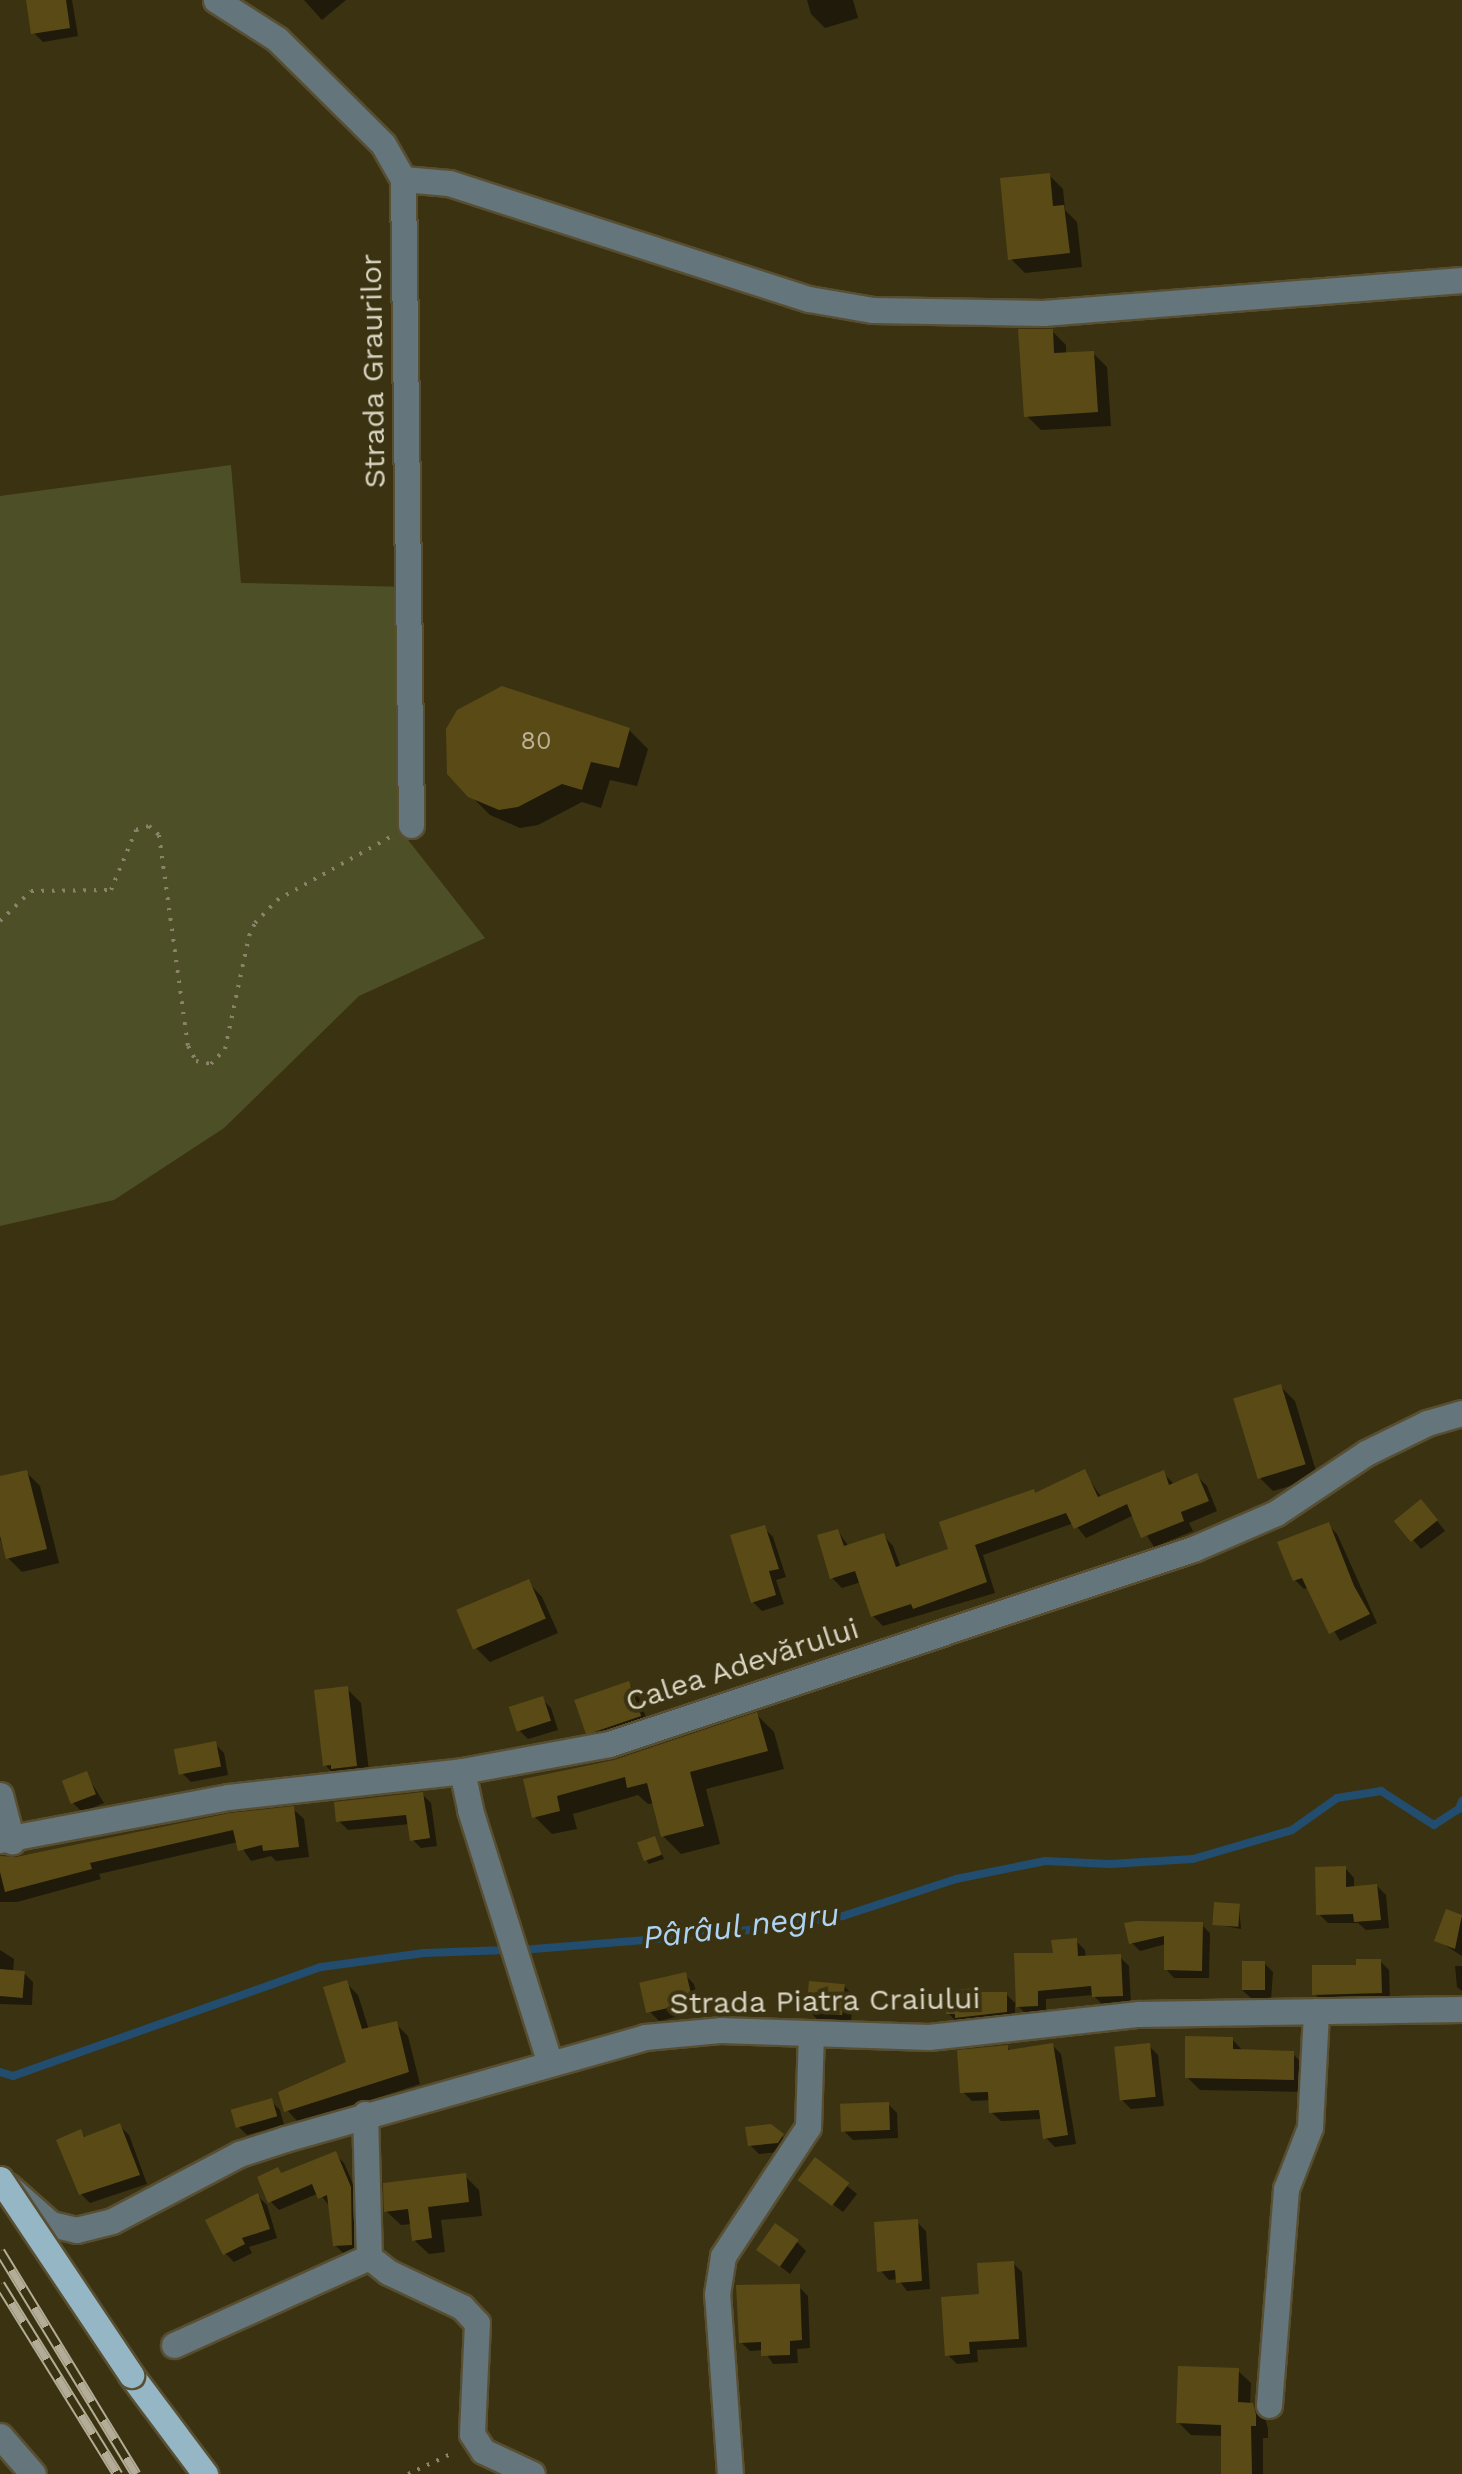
<!DOCTYPE html>
<meta charset="utf-8">
<style>
body{margin:0}
#map{position:relative;width:1462px;height:2474px;overflow:hidden;background:#3b3212;font-family:"Work Sans",sans-serif}
div>[style]{position:absolute}
.green>*{inset:0;background:#4d5026}
.shadow>*{inset:0;background:#0007}
.stream>*{height:8px;margin:-4px;padding:0 4px;transform-origin:4px;border-radius:4px;background:#224d6e}
.building>*{inset:0;background:#5a4b16;transform-origin:0 0}
.path>*{height:4px;margin-top:-2px;transform-origin:0;background:repeating-linear-gradient(90deg,#8a836a 0 2.5px,transparent 0 10.5px)}
.roads{filter:drop-shadow(2px 0 #584f32) drop-shadow(-2px 0 #584f32) drop-shadow(0 2px #584f32) drop-shadow(0 -2px #584f32)}
.minor>*{height:25px;margin:-12.5px;padding:0 12.5px;transform-origin:12.5px;border-radius:12.5px;background:#65757c}
.major>*{height:25px;margin:-12.5px;padding:0 12.5px;transform-origin:12.5px;border-radius:12.5px;background:#95b7c5}
.rail>*{height:11px;margin-top:-5.5px;transform-origin:0;background:repeating-linear-gradient(90deg,#3b3212 0 22px,#b3ad97 0 44px);box-sizing:border-box;border-block:2px solid #b3ad97}
.bridges{filter:drop-shadow(2px 0 #584f32) drop-shadow(-2px 0 #584f32) drop-shadow(0 2px #584f32) drop-shadow(0 -2px #584f32)}
.major-bridge>*{height:25px;margin:-12.5px;padding:0 12.5px;transform-origin:12.5px;border-radius:12.5px;background:#95b7c5}
span{translate:-50% -50%;white-space:nowrap;text-align:center;line-height:1.15;-webkit-text-stroke:8px #3b3212;paint-order:stroke}
.number-label{font-size:25px;color:#bab298}
.number-label span{-webkit-text-stroke-width:0}
.street-label{font-size:30px;color:#dad5c3}
.water-label{font-size:32px;color:#add4f5;font-style:italic}
</style>
<div id="map">
<div class="green">
<i style="clip-path:polygon(231px 465px,241px 583px,407px 587px,401px 831px,485px 938px,359px 996px,224px 1128px,114px 1200px,0 1226px,0 496px)"></i>
</div>
<div class="shadow">
<i style="clip-path:polygon(28px 0,72px 0,78px 36px,43px 42px,34px 33px)"></i>
<i style="clip-path:polygon(304px 0,346px 0,322px 20px)"></i>
<i style="clip-path:polygon(807px 0,853px 0,858px 18px,825px 28px,811px 14px)"></i>
<i style="clip-path:polygon(1049px 175px,1063px 189px,1065px 210px,1077px 222px,1082px 267px,1025px 273px,1011px 259px)"></i>
<i style="clip-path:polygon(1052px 331px,1066px 345px,1066px 355px,1093px 353px,1107px 367px,1111px 426px,1041px 430px,1027px 416px)"></i>
<i style="clip-path:polygon(502px 689px,629px 730px,648px 749px,637px 786px,610px 780px,601px 808px,582px 802px,538px 825px,520px 828px,490px 815px,470px 795px,459px 712px)"></i>
<i style="clip-path:polygon(1281px 1387px,1295px 1401px,1318px 1478px,1273px 1491px,1259px 1477px)"></i>
<i style="clip-path:polygon(26px 1472px,40px 1486px,59px 1563px,22px 1572px,8px 1558px,0 1539px,0 1479px)"></i>
<i style="clip-path:polygon(1084px 1472px,1102px 1498px,1163px 1473px,1173px 1483px,1197px 1476px,1207px 1486px,1217px 1511px,1189px 1523px,1193px 1531px,1154px 1547px,1134px 1515px,1086px 1538px,1074px 1523px,983px 1555px,995px 1593px,883px 1626px,873px 1616px,861px 1582px,842px 1588px,832px 1578px,838px 1531px,849px 1547px,883px 1535px,893px 1546px,901px 1568px,951px 1551px,1036px 1495px)"></i>
<i style="clip-path:polygon(1430px 1512px,1445px 1531px,1421px 1549px,1397px 1521px)"></i>
<i style="clip-path:polygon(1328px 1525px,1337px 1534px,1377px 1623px,1340px 1641px,1309px 1587px,1304px 1589px,1295px 1580px)"></i>
<i style="clip-path:polygon(764px 1528px,773px 1537px,786px 1577px,776px 1580px,784px 1604px,762px 1611px,753px 1602px)"></i>
<i style="clip-path:polygon(528px 1582px,542px 1597px,558px 1633px,490px 1662px,476px 1648px)"></i>
<i style="clip-path:polygon(628px 1683px,638px 1692px,648px 1725px,596px 1740px,587px 1731px)"></i>
<i style="clip-path:polygon(347px 1689px,361px 1703px,370px 1780px,339px 1779px,325px 1765px)"></i>
<i style="clip-path:polygon(542px 1699px,551px 1708px,558px 1730px,528px 1739px,519px 1730px)"></i>
<i style="clip-path:polygon(756px 1714px,774px 1732px,784px 1769px,706px 1789px,720px 1844px,681px 1854px,663px 1836px,655px 1803px,648px 1804px,638px 1795px,573px 1814px,577px 1829px,552px 1834px,534px 1816px,526px 1781px,615px 1762px)"></i>
<i style="clip-path:polygon(215px 1744px,224px 1753px,228px 1775px,191px 1782px,182px 1773px)"></i>
<i style="clip-path:polygon(86px 1774px,104px 1803px,82px 1812px,73px 1803px)"></i>
<i style="clip-path:polygon(422px 1794px,431px 1803px,437px 1846px,421px 1848px,412px 1839px,410px 1824px,348px 1830px,339px 1821px)"></i>
<i style="clip-path:polygon(293px 1809px,304px 1819px,309px 1857px,276px 1861px,271px 1856px,251px 1861px,238px 1842px,99px 1874px,101px 1879px,17px 1902px,0 1902px,0 1859px)"></i>
<i style="clip-path:polygon(655px 1839px,664px 1859px,649px 1864px,646px 1860px)"></i>
<i style="clip-path:polygon(1345px 1868px,1354px 1878px,1354px 1888px,1377px 1886px,1386px 1895px,1389px 1928px,1366px 1930px,1358px 1923px,1328px 1923px,1319px 1914px)"></i>
<i style="clip-path:polygon(1239px 1907px,1241px 1929px,1215px 1924px)"></i>
<i style="clip-path:polygon(1448px 1912px,1462px 1918px,1462px 1956px,1437px 1940px)"></i>
<i style="clip-path:polygon(1202px 1925px,1210px 1933px,1209px 1978px,1174px 1978px,1166px 1969px,1166px 1944px,1140px 1951px,1132px 1943px)"></i>
<i style="clip-path:polygon(1076px 1941px,1085px 1950px,1086px 1959px,1120px 1957px,1129px 1966px,1131px 2004px,1103px 2005px,1093px 1995px,1046px 1999px,1046px 2015px,1027px 2015px,1018px 2006px,1055px 1956px)"></i>
<i style="clip-path:polygon(0 1950px,14px 1959px,13px 1973px,24px 1973px,33px 1982px,32px 2005px,0 2004px)"></i>
<i style="clip-path:polygon(1380px 1961px,1389px 1970px,1390px 2001px,1324px 2003px,1315px 1994px)"></i>
<i style="clip-path:polygon(1264px 1963px,1273px 1972px,1271px 2000px,1252px 1999px,1242px 1990px)"></i>
<i style="clip-path:polygon(1455px 1966px,1462px 1966px,1462px 1991px,1457px 1987px)"></i>
<i style="clip-path:polygon(685px 1975px,694px 1984px,701px 2011px,659px 2021px,650px 2012px)"></i>
<i style="clip-path:polygon(346px 1983px,358px 1995px,369px 2030px,396px 2024px,408px 2036px,420px 2084px,299px 2123px,287px 2110px,349px 2064px)"></i>
<i style="clip-path:polygon(844px 1986px,853px 1995px,851px 2022px,818px 2020px,809px 2011px)"></i>
<i style="clip-path:polygon(1006px 1994px,1015px 2003px,1015px 2020px,957px 2022px,948px 2013px)"></i>
<i style="clip-path:polygon(1232px 2039px,1244px 2052px,1293px 2054px,1306px 2067px,1305px 2092px,1200px 2090px,1187px 2077px)"></i>
<i style="clip-path:polygon(1052px 2045px,1061px 2054px,1076px 2144px,1055px 2147px,1046px 2138px,1043px 2119px,1001px 2121px,991px 2112px,991px 2100px,972px 2101px,963px 2092px,1007px 2047px,1011px 2052px)"></i>
<i style="clip-path:polygon(1149px 2046px,1158px 2055px,1164px 2106px,1131px 2109px,1122px 2100px)"></i>
<i style="clip-path:polygon(271px 2101px,280px 2110px,284px 2125px,247px 2135px,238px 2126px)"></i>
<i style="clip-path:polygon(888px 2104px,897px 2113px,898px 2138px,853px 2140px,844px 2131px)"></i>
<i style="clip-path:polygon(120px 2126px,129px 2135px,147px 2184px,90px 2203px,81px 2194px,81px 2132px,87px 2139px)"></i>
<i style="clip-path:polygon(782px 2136px,791px 2145px,787px 2151px,759px 2154px,750px 2145px)"></i>
<i style="clip-path:polygon(335px 2154px,344px 2163px,359px 2198px,360px 2253px,344px 2254px,335px 2245px,331px 2208px,319px 2193px,279px 2210px,270px 2201px,283px 2175px)"></i>
<i style="clip-path:polygon(816px 2161px,857px 2194px,843px 2212px,811px 2188px)"></i>
<i style="clip-path:polygon(465px 2176px,479px 2190px,482px 2216px,441px 2220px,445px 2252px,429px 2254px,414px 2240px,412px 2224px,401px 2225px,386px 2211px)"></i>
<i style="clip-path:polygon(258px 2196px,267px 2205px,277px 2238px,249px 2247px,252px 2253px,234px 2262px,225px 2253px,241px 2201px)"></i>
<i style="clip-path:polygon(917px 2222px,926px 2231px,930px 2289px,907px 2291px,898px 2279px,889px 2280px,880px 2270px)"></i>
<i style="clip-path:polygon(797px 2242px,806px 2251px,790px 2274px,759px 2250px)"></i>
<i style="clip-path:polygon(1013px 2263px,1022px 2272px,1027px 2347px,977px 2350px,978px 2362px,957px 2364px,948px 2355px,982px 2296px)"></i>
<i style="clip-path:polygon(799px 2287px,808px 2296px,810px 2348px,797px 2349px,798px 2363px,773px 2364px,764px 2350px,750px 2351px,741px 2342px)"></i>
<i style="clip-path:polygon(1238px 2371px,1251px 2383px,1250px 2405px,1265px 2418px,1268px 2429px,1268px 2438px,1263px 2438px,1263px 2474px,1223px 2474px,1223px 2436px,1191px 2435px,1178px 2422px)"></i>
</div>
<div class="stream">
<i style="left:521px;top:1950px;width:201px;rotate:-4.6deg"></i>
<i style="left:721px;top:1934px;width:123px;rotate:-8.4deg"></i>
<i style="left:843px;top:1916px;width:119px;rotate:-18.1deg"></i>
<i style="left:956px;top:1879px;width:91px;rotate:-11.4deg"></i>
<i style="left:1045px;top:1861px;width:65px;rotate:2.6deg"></i>
<i style="left:1110px;top:1864px;width:83px;rotate:-3.4deg"></i>
<i style="left:1193px;top:1859px;width:103px;rotate:-16.3deg"></i>
<i style="left:1292px;top:1830px;width:55px;rotate:-35.4deg"></i>
<i style="left:1337px;top:1798px;width:45px;rotate:-9deg"></i>
<i style="left:1381px;top:1791px;width:63px;rotate:32.7deg"></i>
<i style="left:1434px;top:1825px;width:30px;rotate:-33deg"></i>
<i style="left:1459px;top:1809px;width:9px;rotate:-69deg"></i>
<i style="left:0;top:2072px;width:14px;rotate:17deg"></i>
<i style="left:13px;top:2076px;width:327px;rotate:-19.5deg"></i>
<i style="left:321px;top:1967px;width:104px;rotate:-7.7deg"></i>
<i style="left:424px;top:1953px;width:83px;rotate:-2.1deg"></i>
</div>
<div class="building">
<i style="clip-path:polygon(26px 0,66px 0,70px 28px,31px 34px)"></i>
<i style="clip-path:polygon(1050px 173px,1053px 206px,1064px 205px,1070px 253px,1008px 260px,1000px 178px)"></i>
<i style="clip-path:polygon(1018px 329px,1053px 329px,1054px 353px,1094px 351px,1098px 412px,1024px 417px)"></i>
<i style="clip-path:polygon(502px 686px,630px 728px,619px 768px,591px 762px,582px 790px,562px 784px,518px 807px,499px 810px,468px 797px,447px 774px,446px 729px,457px 710px)"></i>
<i style="left:1281px;top:1384px;width:84px;height:50px;rotate:73deg"></i>
<i style="clip-path:polygon(1085px 1469px,1098px 1497px,1164px 1470px,1169px 1485px,1197px 1473px,1209px 1501px,1181px 1512px,1184px 1521px,1141px 1538px,1127px 1504px,1074px 1529px,1066px 1513px,975px 1545px,987px 1582px,913px 1609px,911px 1604px,871px 1617px,855px 1571px,830px 1579px,817px 1535px,838px 1529px,844px 1546px,884px 1533px,896px 1567px,948px 1549px,939px 1522px,1034px 1489px,1035px 1493px)"></i>
<i style="clip-path:polygon(27px 1470px,47px 1549px,6px 1559px,0 1536px,0 1476px)"></i>
<i style="left:1421px;top:1499px;width:27px;height:35px;rotate:51deg"></i>
<i style="clip-path:polygon(1329px 1522px,1354px 1586px,1370px 1614px,1329px 1634px,1302px 1578px,1293px 1581px,1277px 1542px)"></i>
<i style="clip-path:polygon(765px 1525px,779px 1569px,769px 1571px,776px 1595px,751px 1603px,730px 1535px)"></i>
<i style="left:529px;top:1579px;width:43px;height:79px;rotate:67deg"></i>
<i style="left:629px;top:1681px;width:37px;height:58px;rotate:71deg"></i>
<i style="clip-path:polygon(348px 1686px,357px 1766px,331px 1769px,331px 1765px,323px 1766px,314px 1690px)"></i>
<i style="left:543px;top:1696px;width:26px;height:36px;rotate:72deg"></i>
<i style="clip-path:polygon(757px 1712px,768px 1751px,690px 1772px,704px 1826px,661px 1837px,647px 1783px,627px 1788px,625px 1777px,557px 1796px,560px 1811px,532px 1818px,523px 1779px,614px 1760px)"></i>
<i style="left:216px;top:1741px;width:26px;height:43px;rotate:79deg"></i>
<i style="left:87px;top:1771px;width:25px;height:27px;rotate:69deg"></i>
<i style="clip-path:polygon(423px 1792px,430px 1838px,410px 1841px,406px 1815px,336px 1822px,334px 1802px)"></i>
<i style="clip-path:polygon(294px 1806px,299px 1847px,263px 1851px,262px 1845px,238px 1851px,233px 1830px,90px 1863px,92px 1869px,5px 1892px,0 1872px,0 1856px,15px 1857px,230px 1813px)"></i>
<i style="left:655px;top:1836px;width:20px;height:19px;rotate:70deg"></i>
<i style="clip-path:polygon(1346px 1866px,1346px 1887px,1377px 1884px,1381px 1920px,1354px 1922px,1353px 1914px,1316px 1915px,1315px 1867px)"></i>
<i style="left:1214px;top:1902px;width:26px;height:23px;rotate:4deg"></i>
<i style="clip-path:polygon(1446px 1909px,1462px 1915px,1455px 1949px,1434px 1941px)"></i>
<i style="clip-path:polygon(1136px 1921px,1203px 1922px,1202px 1971px,1164px 1970px,1164px 1936px,1129px 1944px,1124px 1923px)"></i>
<i style="clip-path:polygon(1077px 1938px,1078px 1956px,1121px 1954px,1123px 1996px,1092px 1997px,1091px 1986px,1038px 1991px,1038px 2006px,1016px 2007px,1014px 1953px,1053px 1953px,1051px 1940px)"></i>
<i style="clip-path:polygon(1356px 1959px,1381px 1959px,1382px 1993px,1312px 1995px,1312px 1965px,1356px 1965px)"></i>
<i style="left:1242px;top:1961px;width:23px;height:29px"></i>
<i style="left:0;top:1969px;width:25px;height:27px;rotate:5deg"></i>
<i style="left:686px;top:1972px;width:31px;height:48px;rotate:77deg"></i>
<i style="clip-path:polygon(347px 1980px,362px 2029px,397px 2021px,409px 2072px,284px 2112px,278px 2092px,346px 2062px,323px 1987px)"></i>
<i style="left:809px;top:1981px;width:36px;height:31px;rotate:5deg"></i>
<i style="clip-path:polygon(975px 1988px,976px 1992px,1007px 1992px,1007px 2012px,955px 2018px,955px 2014px,946px 2014px,944px 1991px)"></i>
<i style="clip-path:polygon(1185px 2036px,1233px 2037px,1233px 2049px,1294px 2051px,1294px 2080px,1185px 2078px)"></i>
<i style="clip-path:polygon(1053px 2043px,1068px 2135px,1043px 2139px,1039px 2110px,989px 2113px,988px 2092px,960px 2093px,957px 2050px,1008px 2045px,1008px 2050px)"></i>
<i style="left:1150px;top:2043px;width:54px;height:36px;rotate:84deg"></i>
<i style="left:272px;top:2098px;width:19px;height:43px;rotate:74deg"></i>
<i style="left:889px;top:2102px;width:28px;height:49px;rotate:88deg"></i>
<i style="clip-path:polygon(120px 2123px,140px 2175px,79px 2195px,56px 2140px,81px 2129px,84px 2137px)"></i>
<i style="clip-path:polygon(771px 2124px,784px 2134px,778px 2143px,748px 2146px,745px 2127px)"></i>
<i style="clip-path:polygon(336px 2151px,351px 2187px,352px 2245px,333px 2246px,327px 2195px,318px 2199px,312px 2184px,268px 2203px,257px 2177px,278px 2167px,281px 2173px)"></i>
<i style="left:815px;top:2157px;width:43px;height:29px;rotate:37deg"></i>
<i style="clip-path:polygon(466px 2173px,469px 2202px,428px 2207px,432px 2238px,412px 2241px,408px 2209px,384px 2212px,383px 2183px)"></i>
<i style="clip-path:polygon(258px 2193px,270px 2229px,242px 2238px,245px 2244px,223px 2255px,205px 2220px)"></i>
<i style="clip-path:polygon(918px 2219px,922px 2281px,896px 2283px,895px 2270px,877px 2272px,874px 2222px)"></i>
<i style="left:775px;top:2223px;width:29px;height:33px;rotate:35deg"></i>
<i style="clip-path:polygon(1014px 2261px,1019px 2339px,969px 2342px,970px 2354px,945px 2356px,941px 2297px,979px 2294px,977px 2263px)"></i>
<i style="clip-path:polygon(800px 2284px,802px 2340px,790px 2341px,790px 2355px,761px 2356px,761px 2342px,739px 2343px,736px 2285px)"></i>
<i style="clip-path:polygon(1178px 2366px,1239px 2368px,1238px 2402px,1253px 2403px,1256px 2414px,1256px 2426px,1251px 2426px,1252px 2474px,1221px 2474px,1221px 2425px,1176px 2423px)"></i>
</div>
<div class="path">
<i style="left:0;top:921px;width:43px;rotate:-44.1deg"></i>
<i style="left:31px;top:891px;width:80px;rotate:-0.7deg"></i>
<i style="left:111px;top:890px;width:65px;rotate:-67.4deg"></i>
<i style="left:136px;top:830px;width:14px;rotate:-17deg"></i>
<i style="left:149px;top:826px;width:13px;rotate:42deg"></i>
<i style="left:159px;top:835px;width:213px;rotate:82.2deg"></i>
<i style="left:188px;top:1046px;width:17px;rotate:62deg"></i>
<i style="left:196px;top:1061px;width:15px;rotate:11deg"></i>
<i style="left:211px;top:1064px;width:21px;rotate:-47deg"></i>
<i style="left:225px;top:1049px;width:116px;rotate:-78deg"></i>
<i style="left:249px;top:936px;width:14px;rotate:-65deg"></i>
<i style="left:255px;top:923px;width:32px;rotate:-46deg"></i>
<i style="left:277px;top:900px;width:129px;rotate:-29.1deg"></i>
<i style="left:408px;top:2474px;width:50px;rotate:-25deg"></i>
</div>
<div class="roads">
<div class="minor">
<i style="left:216px;top:0;width:72px;rotate:32.6deg"></i>
<i style="left:277px;top:39px;width:149px;rotate:44.7deg"></i>
<i style="left:383px;top:144px;width:40px;rotate:60.3deg"></i>
<i style="left:403px;top:179px;width:646px;rotate:89.29deg"></i>
<i style="left:403px;top:179px;width:46px;rotate:5deg"></i>
<i style="left:449px;top:183px;width:378px;rotate:17.9deg"></i>
<i style="left:809px;top:299px;width:65px;rotate:9.8deg"></i>
<i style="left:873px;top:310px;width:170px;rotate:1deg"></i>
<i style="left:1043px;top:313px;width:420px;rotate:-4.5deg"></i>
<i style="left:462px;top:1771px;width:40px;rotate:78deg"></i>
<i style="left:470px;top:1810px;width:263px;rotate:72.5deg"></i>
<i style="left:0;top:1795px;width:48px;rotate:75.4deg"></i>
<i style="left:0;top:1840px;width:232px;rotate:-10.7deg"></i>
<i style="left:228px;top:1797px;width:235px;rotate:-6.3deg"></i>
<i style="left:462px;top:1771px;width:149px;rotate:-10.4deg"></i>
<i style="left:609px;top:1744px;width:616px;rotate:-18.46deg"></i>
<i style="left:1193px;top:1549px;width:90px;rotate:-23.4deg"></i>
<i style="left:1276px;top:1513px;width:108px;rotate:-33.7deg"></i>
<i style="left:1366px;top:1453px;width:68px;rotate:-26.2deg"></i>
<i style="left:1427px;top:1423px;width:36px;rotate:-16deg"></i>
<i style="left:365px;top:2114px;width:143px;rotate:88.4deg"></i>
<i style="left:369px;top:2257px;width:24px;rotate:38deg"></i>
<i style="left:388px;top:2272px;width:82px;rotate:25.3deg"></i>
<i style="left:462px;top:2307px;width:22px;rotate:47deg"></i>
<i style="left:477px;top:2323px;width:111px;rotate:92.6deg"></i>
<i style="left:472px;top:2434px;width:20px;rotate:57deg"></i>
<i style="left:483px;top:2451px;width:54px;rotate:25.1deg"></i>
<i style="left:8px;top:2186px;width:57px;rotate:41.5deg"></i>
<i style="left:51px;top:2224px;width:26px;rotate:13deg"></i>
<i style="left:76px;top:2230px;width:37px;rotate:-14deg"></i>
<i style="left:112px;top:2221px;width:144px;rotate:-27.8deg"></i>
<i style="left:239px;top:2154px;width:48px;rotate:-18.1deg"></i>
<i style="left:285px;top:2139px;width:374px;rotate:-15.8deg"></i>
<i style="left:645px;top:2037px;width:75px;rotate:-5.3deg"></i>
<i style="left:720px;top:2030px;width:209px;rotate:1.9deg"></i>
<i style="left:929px;top:2037px;width:211px;rotate:-6.3deg"></i>
<i style="left:1139px;top:2014px;width:323px;rotate:-0.9deg"></i>
<i style="left:174px;top:2345px;width:214px;rotate:-24.3deg"></i>
<i style="left:1269px;top:2405px;width:217px;rotate:-85.5deg"></i>
<i style="left:1286px;top:2189px;width:66px;rotate:-68.8deg"></i>
<i style="left:1310px;top:2127px;width:116px;rotate:-87deg"></i>
<i style="left:0;top:2436px;width:50px;rotate:49deg"></i>
<i style="left:730px;top:2474px;width:180px;rotate:-94.1deg"></i>
<i style="left:717px;top:2294px;width:38px;rotate:-81deg"></i>
<i style="left:723px;top:2256px;width:154px;rotate:-56.6deg"></i>
<i style="left:808px;top:2127px;width:93px;rotate:-88.2deg"></i>
</div>
<div class="major">
<i style="left:131px;top:2375px;width:124px;rotate:53.2deg"></i>
</div>
</div>
<div class="rail">
<i style="left:0;top:2251px;width:261px;rotate:58.6deg"></i>
<i style="left:0;top:2284px;width:224px;rotate:58.2deg"></i>
</div>
<div class="bridges">
<div class="major-bridge">
<i style="left:0;top:2179px;width:236px;rotate:56.2deg"></i>
</div>
</div>
<div class="number-label">
<span style="left:536px;top:741px">80</span>
</div>
<div class="street-label">
<span style="left:373px;top:371px;rotate:-91deg">Strada Graurilor</span>
<span style="left:742px;top:1665px;rotate:-18deg">Calea Adevărului</span>
<span style="left:825px;top:2001px;rotate:-1deg">Strada Piatra Craiului</span>
</div>
<div class="water-label">
<span style="left:741px;top:1926px;rotate:-7deg">Pârâul negru</span>
</div>
</div>
